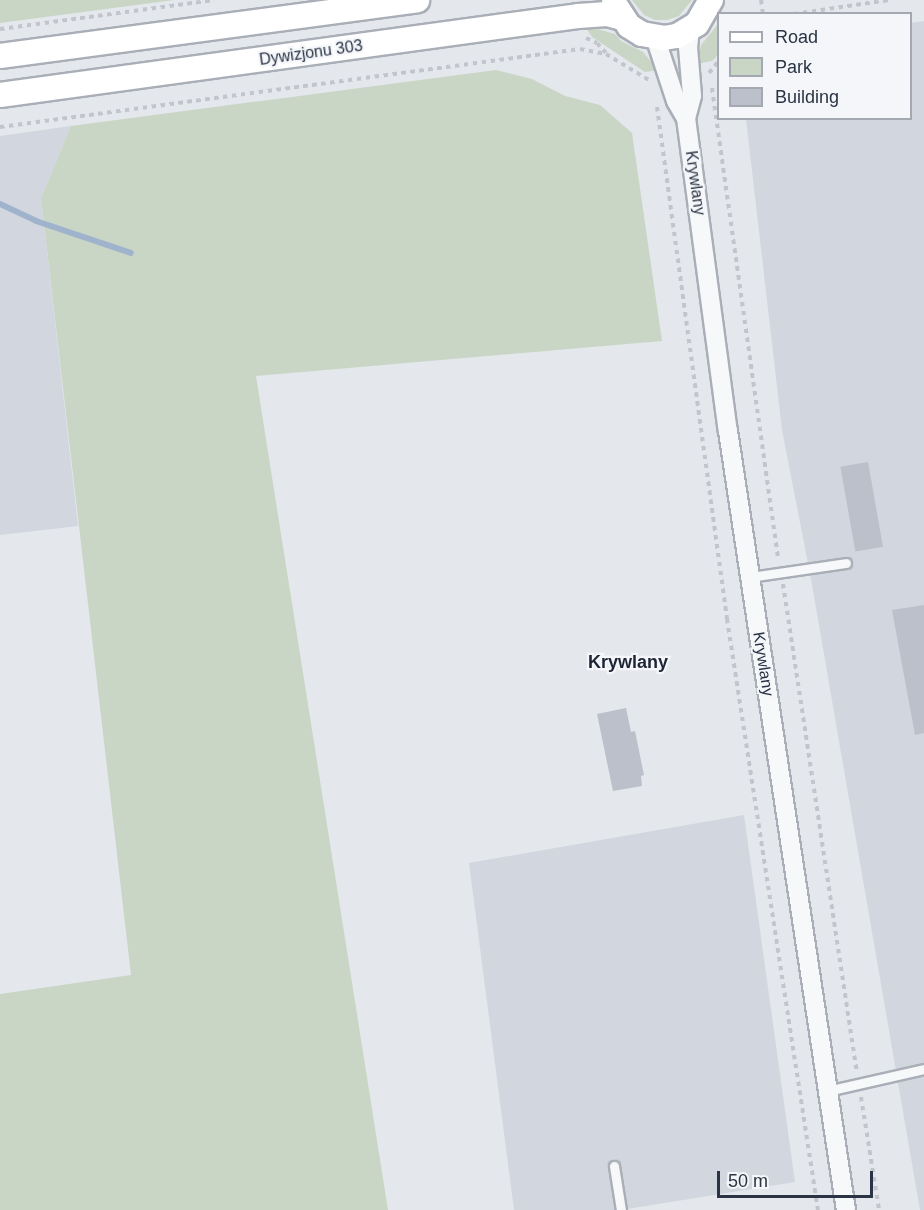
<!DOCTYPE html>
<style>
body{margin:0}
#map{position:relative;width:924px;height:1210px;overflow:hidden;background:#e4e7ec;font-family:Arial,sans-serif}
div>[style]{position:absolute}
.built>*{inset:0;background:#d2d6de}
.green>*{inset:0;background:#c9d6c5}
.stream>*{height:6px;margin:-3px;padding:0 3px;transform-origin:3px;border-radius:3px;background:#9fb4cc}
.building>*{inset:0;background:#bbc0ca;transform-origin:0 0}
.path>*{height:4px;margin-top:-2px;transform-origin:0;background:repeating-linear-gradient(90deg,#c2c5cb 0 4.5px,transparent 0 9px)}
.roads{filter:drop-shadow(2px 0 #a9aeb7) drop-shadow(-2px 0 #a9aeb7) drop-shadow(0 2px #a9aeb7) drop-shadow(0 -2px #a9aeb7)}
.service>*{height:9px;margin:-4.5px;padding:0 4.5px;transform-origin:4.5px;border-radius:4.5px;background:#f7f8fa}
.minor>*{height:18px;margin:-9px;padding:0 9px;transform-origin:9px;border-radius:9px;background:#f7f8fa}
.secondary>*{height:24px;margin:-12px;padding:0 12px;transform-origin:12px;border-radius:12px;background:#fff}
span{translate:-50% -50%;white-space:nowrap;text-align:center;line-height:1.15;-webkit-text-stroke:4.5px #f4f6f9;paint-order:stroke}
.street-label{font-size:16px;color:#2b3445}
.neighbourhood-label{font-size:18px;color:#1d2536;font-weight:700}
.legend{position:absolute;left:717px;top:12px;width:195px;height:108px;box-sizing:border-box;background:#f4f6f9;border:2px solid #a4a8b1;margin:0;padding:8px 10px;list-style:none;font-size:18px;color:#2b3445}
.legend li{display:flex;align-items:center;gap:12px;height:30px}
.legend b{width:30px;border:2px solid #a4a8b1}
.scale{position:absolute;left:717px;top:1171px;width:156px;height:27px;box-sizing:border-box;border:3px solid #2b3445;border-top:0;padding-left:8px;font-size:18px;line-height:21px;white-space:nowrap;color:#2b3445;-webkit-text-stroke:4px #f4f6f9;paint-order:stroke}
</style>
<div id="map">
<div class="built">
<i style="clip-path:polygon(924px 21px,924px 1210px,920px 1210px,811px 579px,782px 430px,746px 119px,910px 118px,911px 23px)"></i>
<i style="clip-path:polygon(71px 126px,41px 198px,78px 526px,0 535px,0 136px)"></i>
<i style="clip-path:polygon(744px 815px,795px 1182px,621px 1210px,514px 1210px,469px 863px)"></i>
</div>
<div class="green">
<i style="clip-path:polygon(0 0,174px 0,0 23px)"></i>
<i style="clip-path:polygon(632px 0,692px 0,679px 16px,667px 20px,655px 20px,644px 15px)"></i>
<i style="clip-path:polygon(718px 24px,718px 55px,712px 61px,696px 64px,701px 45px)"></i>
<i style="clip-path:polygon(594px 28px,615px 34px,621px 41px,643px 52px,658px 70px,645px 72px,592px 37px,587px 29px)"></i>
<i style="clip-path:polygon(496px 70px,532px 79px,565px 96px,600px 105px,632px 133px,662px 341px,256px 376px,388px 1210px,0 1210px,0 994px,131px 975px,41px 198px,71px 126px)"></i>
</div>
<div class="stream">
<i style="left:0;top:204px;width:40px;rotate:25deg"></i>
<i style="left:36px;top:221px;width:100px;rotate:18.6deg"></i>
</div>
<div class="building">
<i style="left:868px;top:462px;width:86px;height:28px;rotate:80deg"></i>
<i style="clip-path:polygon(924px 605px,924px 733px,915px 735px,892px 610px)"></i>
<i style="clip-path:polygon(626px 708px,631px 732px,635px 731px,644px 775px,641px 776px,642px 786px,613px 791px,597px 714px)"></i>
</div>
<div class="path">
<i style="left:761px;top:0;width:14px;rotate:82deg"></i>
<i style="left:794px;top:14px;width:96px;rotate:-8.4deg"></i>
<i style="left:0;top:29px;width:216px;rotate:-7.7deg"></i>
<i style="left:586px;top:38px;width:12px;rotate:24deg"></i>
<i style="left:597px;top:43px;width:13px;rotate:48deg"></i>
<i style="left:709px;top:73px;width:14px;rotate:-51deg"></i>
<i style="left:712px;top:88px;width:476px;rotate:82deg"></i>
<i style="left:657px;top:107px;width:517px;rotate:82.21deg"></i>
<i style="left:727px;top:619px;width:598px;rotate:81.25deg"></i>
<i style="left:0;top:127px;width:585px;rotate:-7.66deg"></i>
<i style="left:580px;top:49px;width:26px;rotate:11deg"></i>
<i style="left:606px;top:54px;width:50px;rotate:31.2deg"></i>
<i style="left:783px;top:584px;width:494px;rotate:81.4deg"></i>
<i style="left:861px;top:1097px;width:114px;rotate:80.9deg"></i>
</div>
<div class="roads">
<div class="service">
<i style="left:750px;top:577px;width:97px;rotate:-8.3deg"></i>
<i style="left:827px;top:1091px;width:99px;rotate:-12.8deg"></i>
<i style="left:614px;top:1166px;width:45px;rotate:81deg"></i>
</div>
<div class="minor">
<i style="left:690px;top:29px;width:18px;rotate:96deg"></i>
<i style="left:688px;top:47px;width:49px;rotate:85.3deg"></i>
<i style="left:692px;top:96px;width:23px;rotate:105deg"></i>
<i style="left:686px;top:118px;width:316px;rotate:82.4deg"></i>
<i style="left:728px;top:431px;width:788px;rotate:81.39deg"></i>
<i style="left:655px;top:37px;width:67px;rotate:71.8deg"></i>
<i style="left:676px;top:101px;width:20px;rotate:60deg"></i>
</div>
<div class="secondary">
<i style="left:614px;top:3px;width:27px;rotate:57deg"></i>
<i style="left:629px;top:26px;width:15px;rotate:32deg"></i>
<i style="left:642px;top:34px;width:22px;rotate:10deg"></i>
<i style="left:664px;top:38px;width:13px;rotate:-9deg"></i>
<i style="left:677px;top:36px;width:23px;rotate:-31deg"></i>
<i style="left:697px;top:24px;width:28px;rotate:-60deg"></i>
<i style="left:0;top:56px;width:421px;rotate:-7.6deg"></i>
<i style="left:0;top:95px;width:583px;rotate:-7.78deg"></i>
<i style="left:578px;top:16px;width:29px;rotate:-4deg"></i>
<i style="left:607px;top:14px;width:16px;rotate:15deg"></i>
</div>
</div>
<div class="street-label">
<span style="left:311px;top:53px;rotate:-8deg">Dywizjonu 303</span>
<span style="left:695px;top:183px;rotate:82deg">Krywlany</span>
<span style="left:763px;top:664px;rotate:81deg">Krywlany</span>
</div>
<div class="neighbourhood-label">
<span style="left:628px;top:662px">Krywlany</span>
</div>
<ul class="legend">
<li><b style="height:8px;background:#fff"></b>Road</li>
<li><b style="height:16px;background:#c9d6c5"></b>Park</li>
<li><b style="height:16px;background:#bbc0ca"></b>Building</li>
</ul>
<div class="scale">50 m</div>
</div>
